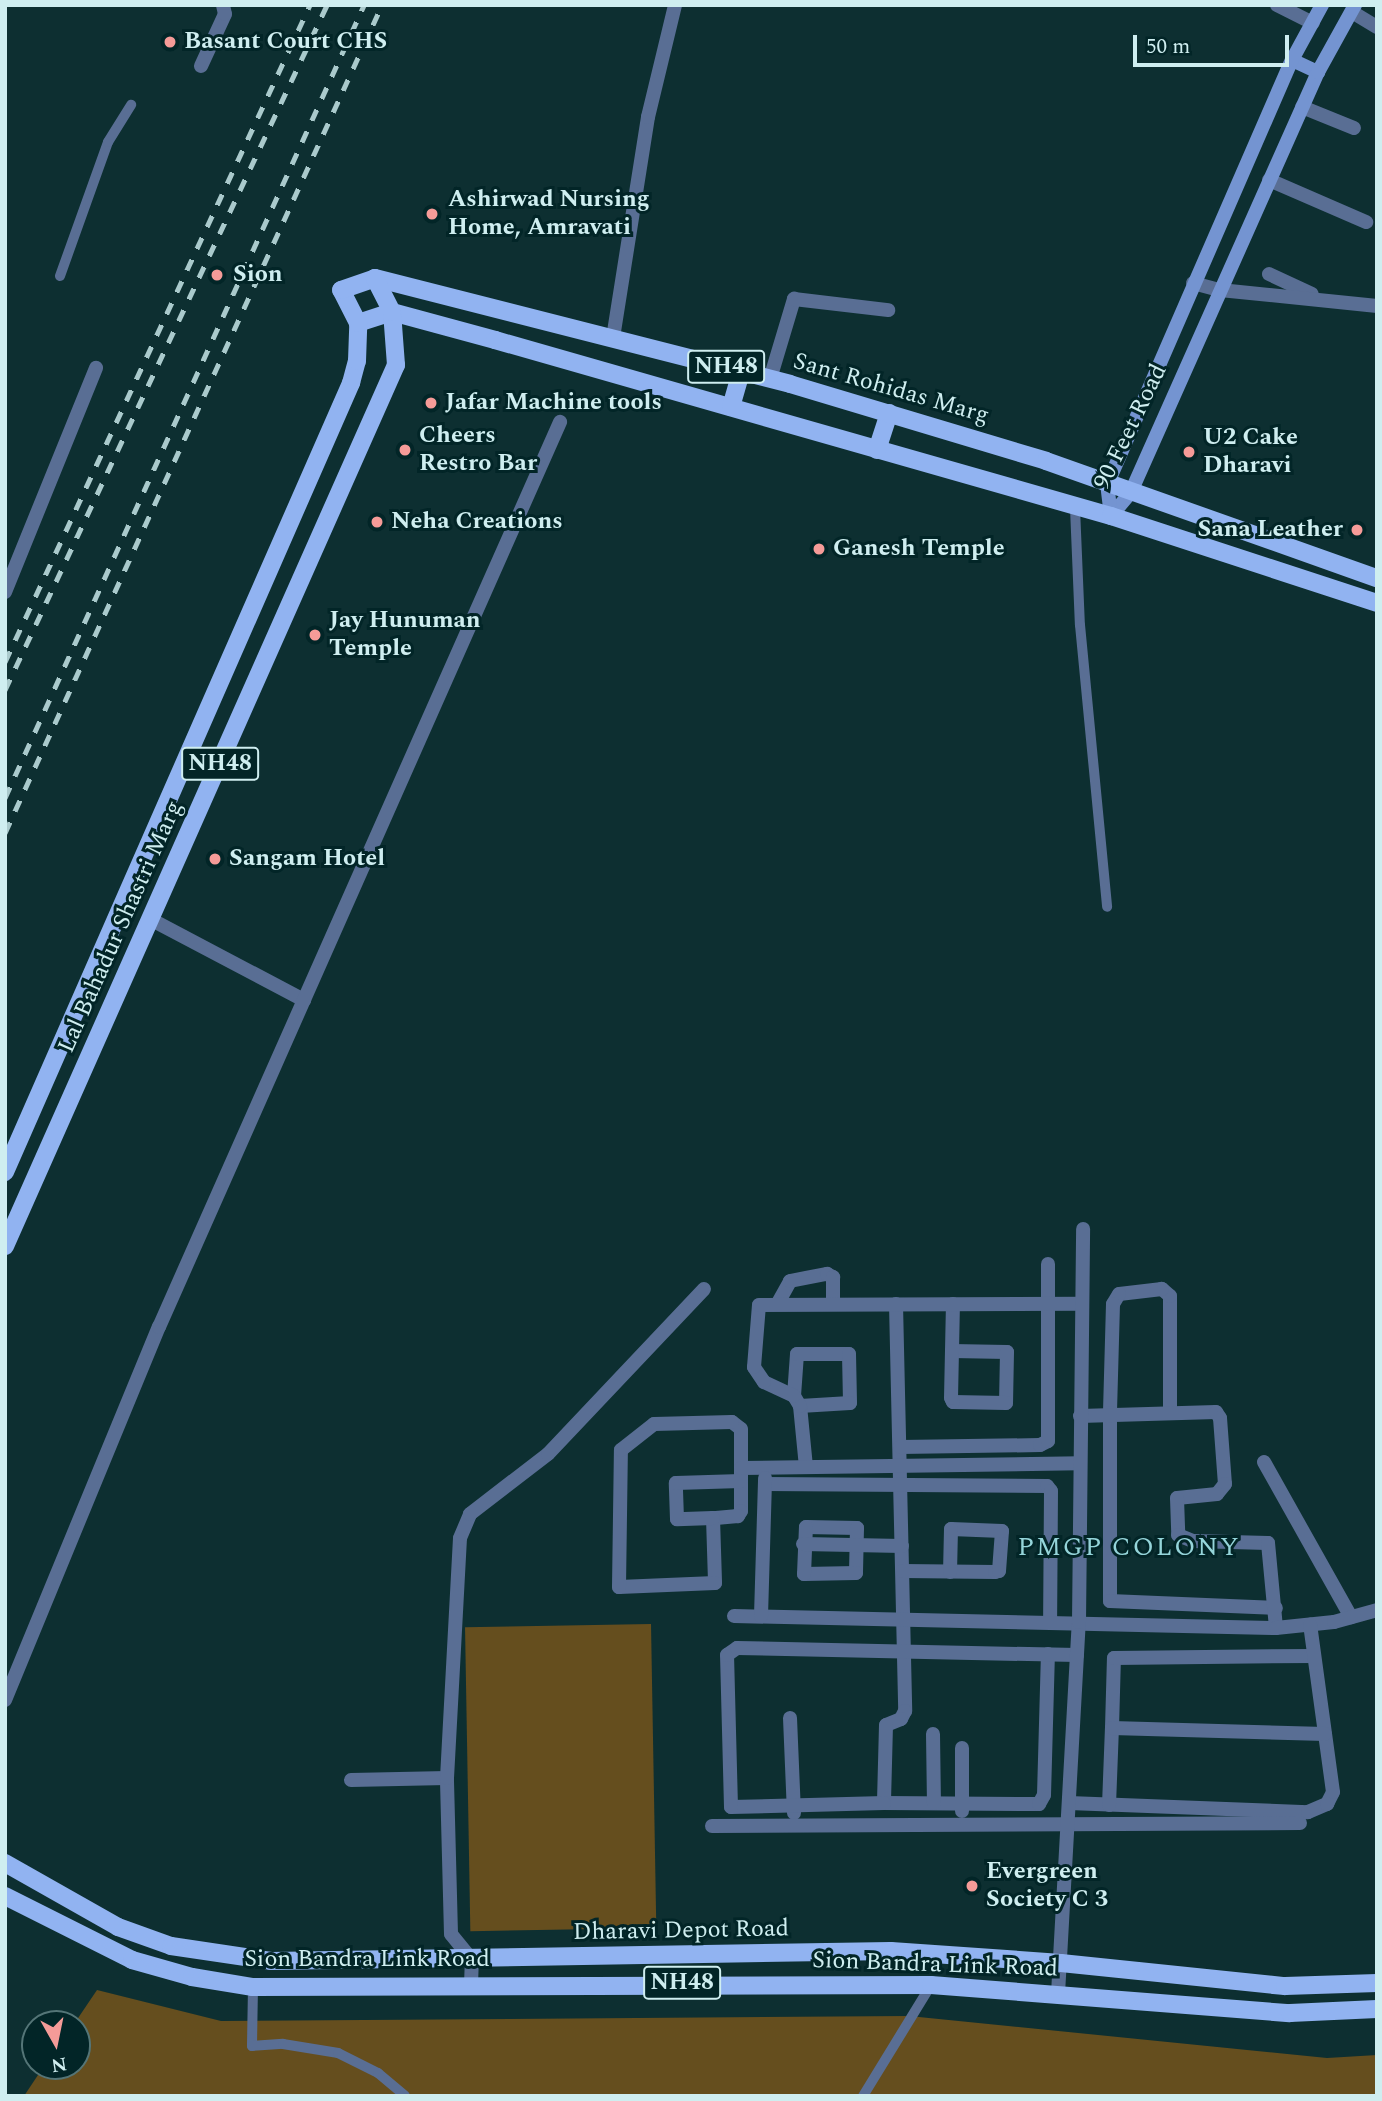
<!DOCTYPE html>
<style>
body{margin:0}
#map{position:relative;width:1382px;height:2101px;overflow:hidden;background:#0d2f31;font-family:Spectral,serif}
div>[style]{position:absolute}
.green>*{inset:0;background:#654e1e;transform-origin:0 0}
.service>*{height:10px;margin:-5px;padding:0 5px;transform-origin:5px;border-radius:5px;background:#596e94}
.minor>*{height:14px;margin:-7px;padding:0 7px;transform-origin:7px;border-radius:7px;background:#596e94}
.secondary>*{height:14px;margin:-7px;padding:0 7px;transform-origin:7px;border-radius:7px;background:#7494d1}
.primary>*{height:18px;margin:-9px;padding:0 9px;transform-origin:9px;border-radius:9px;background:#91b3f1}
.rail>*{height:5px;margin-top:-2.5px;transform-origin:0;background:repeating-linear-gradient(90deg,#aacacc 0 12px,transparent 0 24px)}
.dots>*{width:19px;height:19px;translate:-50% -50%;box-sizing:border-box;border:4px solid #022527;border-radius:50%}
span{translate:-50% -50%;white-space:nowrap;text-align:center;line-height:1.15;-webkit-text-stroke:6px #022527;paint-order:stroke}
.shield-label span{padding:2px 5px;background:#022527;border:2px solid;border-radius:5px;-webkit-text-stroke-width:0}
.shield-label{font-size:23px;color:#cfeef0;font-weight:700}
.poi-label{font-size:24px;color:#cfeef0;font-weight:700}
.left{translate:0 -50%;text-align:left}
.right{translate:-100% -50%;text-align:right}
.street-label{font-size:24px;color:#cfeef0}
.neighbourhood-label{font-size:26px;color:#95d5da;letter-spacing:2px}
.frame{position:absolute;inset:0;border:7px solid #cfeef0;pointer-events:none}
.north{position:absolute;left:21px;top:2010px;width:70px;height:70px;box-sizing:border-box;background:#022527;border:2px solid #547577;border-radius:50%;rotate:171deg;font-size:19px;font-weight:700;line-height:28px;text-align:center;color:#cfeef0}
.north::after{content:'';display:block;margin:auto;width:24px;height:32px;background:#f59b98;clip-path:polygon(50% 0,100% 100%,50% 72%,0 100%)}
.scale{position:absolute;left:1133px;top:35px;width:156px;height:32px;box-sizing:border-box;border:4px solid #cfeef0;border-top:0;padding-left:9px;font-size:21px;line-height:24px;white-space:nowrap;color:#cfeef0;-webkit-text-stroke:5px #022527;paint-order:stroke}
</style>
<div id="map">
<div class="green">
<i style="left:651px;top:1624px;width:304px;height:186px;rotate:89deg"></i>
<i style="clip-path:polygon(97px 1990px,221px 2021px,909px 2016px,1327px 2058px,1377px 2055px,1377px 2096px,24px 2096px,44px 2066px,77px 2066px,74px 2024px)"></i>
</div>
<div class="service">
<i style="left:60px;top:276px;width:142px;rotate:-70.3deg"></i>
<i style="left:108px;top:142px;width:44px;rotate:-58.1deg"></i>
<i style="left:1075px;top:508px;width:117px;rotate:87.6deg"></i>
<i style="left:1080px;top:625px;width:283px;rotate:84.5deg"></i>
<i style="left:253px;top:1987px;width:59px;rotate:91deg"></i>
<i style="left:252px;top:2046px;width:31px;rotate:-4deg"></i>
<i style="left:283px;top:2044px;width:56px;rotate:9.3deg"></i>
<i style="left:338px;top:2053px;width:45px;rotate:26.6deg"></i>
<i style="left:378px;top:2073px;width:35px;rotate:40deg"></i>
<i style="left:863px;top:2096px;width:130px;rotate:-58.5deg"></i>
</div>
<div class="minor">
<i style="left:1277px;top:5px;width:40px;rotate:26.6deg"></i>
<i style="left:1352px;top:12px;width:29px;rotate:31deg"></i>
<i style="left:201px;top:66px;width:57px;rotate:-65.2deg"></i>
<i style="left:225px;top:14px;width:9px;rotate:-103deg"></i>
<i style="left:1302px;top:107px;width:56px;rotate:22deg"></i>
<i style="left:1269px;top:180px;width:106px;rotate:23.4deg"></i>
<i style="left:1269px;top:274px;width:47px;rotate:24.9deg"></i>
<i style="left:1193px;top:283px;width:28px;rotate:15deg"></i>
<i style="left:1220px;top:290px;width:158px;rotate:5.8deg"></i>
<i style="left:613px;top:338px;width:224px;rotate:-81deg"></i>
<i style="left:648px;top:117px;width:115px;rotate:-76.4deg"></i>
<i style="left:770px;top:379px;width:84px;rotate:-73.3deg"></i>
<i style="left:794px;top:299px;width:95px;rotate:6.7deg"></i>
<i style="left:5px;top:592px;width:242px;rotate:-67.9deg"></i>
<i style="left:152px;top:920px;width:172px;rotate:27.8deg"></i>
<i style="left:778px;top:1303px;width:25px;rotate:-61deg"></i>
<i style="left:790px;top:1281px;width:38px;rotate:-11deg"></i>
<i style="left:827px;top:1274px;width:7px;rotate:27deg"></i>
<i style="left:833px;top:1277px;width:26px;rotate:90deg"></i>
<i style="left:896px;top:1304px;width:407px;rotate:88.7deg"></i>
<i style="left:905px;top:1711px;width:9px;rotate:117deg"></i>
<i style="left:901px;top:1719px;width:16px;rotate:158deg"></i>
<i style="left:886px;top:1725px;width:78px;rotate:91.5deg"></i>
<i style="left:884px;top:1803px;width:155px;rotate:0.4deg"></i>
<i style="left:1039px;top:1804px;width:10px;rotate:-61deg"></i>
<i style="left:1044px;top:1795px;width:141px;rotate:-88.4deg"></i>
<i style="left:952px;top:1351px;width:55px;rotate:1deg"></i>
<i style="left:1007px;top:1352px;width:51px;rotate:91.1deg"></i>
<i style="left:1006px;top:1403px;width:53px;rotate:-178.9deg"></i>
<i style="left:953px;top:1402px;width:4px;rotate:-117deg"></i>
<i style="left:951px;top:1398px;width:94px;rotate:-88.8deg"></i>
<i style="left:794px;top:1396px;width:42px;rotate:-85.9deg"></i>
<i style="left:797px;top:1354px;width:52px"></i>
<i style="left:849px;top:1354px;width:49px;rotate:88.8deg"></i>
<i style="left:850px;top:1403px;width:50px;rotate:176.6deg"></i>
<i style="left:1170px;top:1412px;width:116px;rotate:-90deg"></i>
<i style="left:1170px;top:1296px;width:11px;rotate:-139deg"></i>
<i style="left:1162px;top:1289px;width:43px;rotate:173.4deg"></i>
<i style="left:1119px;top:1294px;width:12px;rotate:121deg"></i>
<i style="left:1113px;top:1304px;width:109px;rotate:91.6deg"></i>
<i style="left:1110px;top:1413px;width:188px;rotate:90deg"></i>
<i style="left:1110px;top:1601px;width:166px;rotate:2.4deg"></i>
<i style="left:1080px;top:1416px;width:136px;rotate:-1.7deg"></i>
<i style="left:1216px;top:1412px;width:7px;rotate:56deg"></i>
<i style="left:1220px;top:1418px;width:66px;rotate:85.7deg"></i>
<i style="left:1225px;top:1484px;width:13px;rotate:129deg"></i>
<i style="left:1217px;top:1494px;width:40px;rotate:174.3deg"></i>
<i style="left:1177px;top:1498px;width:37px;rotate:88deg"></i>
<i style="left:1178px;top:1535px;width:16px;rotate:22deg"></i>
<i style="left:1193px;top:1541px;width:75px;rotate:1.5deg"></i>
<i style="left:1268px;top:1543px;width:85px;rotate:84.6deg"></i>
<i style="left:732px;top:1422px;width:11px;rotate:38deg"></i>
<i style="left:741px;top:1429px;width:82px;rotate:90deg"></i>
<i style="left:741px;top:1511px;width:6px;rotate:121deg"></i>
<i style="left:738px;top:1516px;width:25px;rotate:175deg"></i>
<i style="left:713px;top:1518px;width:65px;rotate:88.2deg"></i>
<i style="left:715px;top:1583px;width:96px;rotate:177.6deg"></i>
<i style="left:619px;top:1587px;width:137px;rotate:-89.2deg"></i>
<i style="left:621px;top:1450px;width:42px;rotate:-38.2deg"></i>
<i style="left:654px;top:1424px;width:78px;rotate:-1.5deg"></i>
<i style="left:900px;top:1447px;width:140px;rotate:-0.8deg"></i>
<i style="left:1040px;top:1445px;width:9px;rotate:-27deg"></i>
<i style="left:1048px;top:1441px;width:177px;rotate:-90deg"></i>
<i style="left:1264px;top:1462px;width:178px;rotate:60.7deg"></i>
<i style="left:806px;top:1467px;width:61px;rotate:-95.6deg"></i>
<i style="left:800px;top:1406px;width:12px;rotate:-121deg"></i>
<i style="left:794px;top:1396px;width:33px;rotate:-155deg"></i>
<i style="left:764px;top:1382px;width:18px;rotate:-124deg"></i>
<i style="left:754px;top:1367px;width:62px;rotate:-85.4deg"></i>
<i style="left:759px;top:1305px;width:323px;rotate:-0.2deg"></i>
<i style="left:741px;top:1468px;width:338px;rotate:-0.8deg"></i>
<i style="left:765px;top:1484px;width:282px;rotate:0.4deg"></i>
<i style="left:1047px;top:1486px;width:6px;rotate:51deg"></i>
<i style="left:1051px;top:1491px;width:129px;rotate:90.4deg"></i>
<i style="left:713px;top:1518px;width:36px;rotate:178deg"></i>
<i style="left:677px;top:1519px;width:36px;rotate:-92deg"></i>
<i style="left:676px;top:1483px;width:65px;rotate:-1.8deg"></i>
<i style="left:806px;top:1527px;width:51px;rotate:1.1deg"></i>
<i style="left:857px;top:1528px;width:45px;rotate:91.3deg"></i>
<i style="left:856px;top:1573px;width:52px;rotate:178.9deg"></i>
<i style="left:804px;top:1574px;width:47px;rotate:-87.6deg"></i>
<i style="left:803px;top:1544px;width:99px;rotate:1.2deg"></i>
<i style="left:903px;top:1571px;width:92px;rotate:0.6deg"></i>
<i style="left:995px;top:1572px;width:4px;rotate:-14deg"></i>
<i style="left:999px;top:1571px;width:40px;rotate:-85.7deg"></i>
<i style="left:1002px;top:1531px;width:51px;rotate:-177.8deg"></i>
<i style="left:951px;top:1529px;width:43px;rotate:91.3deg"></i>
<i style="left:734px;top:1616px;width:542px;rotate:1.27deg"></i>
<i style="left:1276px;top:1628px;width:58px;rotate:-5.9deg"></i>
<i style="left:1334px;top:1622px;width:45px;rotate:-15.6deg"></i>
<i style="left:761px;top:1616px;width:138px;rotate:-88.3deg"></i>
<i style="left:5px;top:1700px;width:404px;rotate:-67.6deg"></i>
<i style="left:159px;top:1327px;width:990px;rotate:-66.1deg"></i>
<i style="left:790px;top:1718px;width:95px;rotate:87.6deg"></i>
<i style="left:1112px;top:1728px;width:70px;rotate:-88.4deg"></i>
<i style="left:1114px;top:1658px;width:200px;rotate:-0.6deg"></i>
<i style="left:933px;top:1734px;width:69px;rotate:89.2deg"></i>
<i style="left:351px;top:1780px;width:96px;rotate:-1.2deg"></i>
<i style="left:884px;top:1803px;width:153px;rotate:178.5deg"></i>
<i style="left:731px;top:1807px;width:152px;rotate:-91.5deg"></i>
<i style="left:727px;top:1655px;width:12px;rotate:-35deg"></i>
<i style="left:737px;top:1648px;width:340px;rotate:1.2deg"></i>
<i style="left:1069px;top:1803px;width:239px;rotate:2.2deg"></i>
<i style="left:1308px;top:1812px;width:21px;rotate:-23deg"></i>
<i style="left:1327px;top:1804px;width:13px;rotate:-63deg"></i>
<i style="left:1333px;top:1792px;width:169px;rotate:-97.8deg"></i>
<i style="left:1109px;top:1805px;width:77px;rotate:-87.8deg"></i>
<i style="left:1112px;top:1728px;width:213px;rotate:1.6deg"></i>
<i style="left:962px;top:1811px;width:63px;rotate:-90deg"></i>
<i style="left:712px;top:1826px;width:588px;rotate:-0.29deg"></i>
<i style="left:471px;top:1985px;width:25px;rotate:-88deg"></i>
<i style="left:472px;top:1960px;width:33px;rotate:-129deg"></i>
<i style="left:451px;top:1934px;width:156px;rotate:-91.5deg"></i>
<i style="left:447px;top:1778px;width:240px;rotate:-86.9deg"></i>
<i style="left:460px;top:1538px;width:26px;rotate:-67deg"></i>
<i style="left:470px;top:1514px;width:98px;rotate:-37.6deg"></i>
<i style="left:548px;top:1454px;width:227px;rotate:-46.6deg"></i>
<i style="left:1058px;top:1994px;width:373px;rotate:-86.8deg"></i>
<i style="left:1079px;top:1622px;width:393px;rotate:-89.4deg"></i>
</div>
<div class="secondary">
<i style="left:1292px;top:60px;width:29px;rotate:25deg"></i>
<i style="left:1111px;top:516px;width:31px;rotate:-50deg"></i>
<i style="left:1131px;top:492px;width:460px;rotate:-66deg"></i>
<i style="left:1318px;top:72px;width:77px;rotate:-61.1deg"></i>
<i style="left:1111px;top:516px;width:31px;rotate:-97deg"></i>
<i style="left:1107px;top:485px;width:464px;rotate:-66.5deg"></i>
<i style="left:1292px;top:60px;width:63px;rotate:-61.4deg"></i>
</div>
<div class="primary">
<i style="left:358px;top:323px;width:36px;rotate:-18deg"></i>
<i style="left:392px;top:312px;width:107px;rotate:15.2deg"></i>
<i style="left:495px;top:340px;width:641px;rotate:15.95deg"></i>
<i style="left:1111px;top:516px;width:280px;rotate:18.1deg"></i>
<i style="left:731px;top:407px;width:37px;rotate:-74deg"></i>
<i style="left:877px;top:450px;width:39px;rotate:-72deg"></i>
<i style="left:5px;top:1172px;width:862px;rotate:-66.32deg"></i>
<i style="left:351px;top:383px;width:23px;rotate:-75deg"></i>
<i style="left:357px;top:361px;width:38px;rotate:-88deg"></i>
<i style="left:358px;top:323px;width:37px;rotate:-117deg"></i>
<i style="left:341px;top:290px;width:36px;rotate:-19deg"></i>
<i style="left:375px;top:278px;width:428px;rotate:14.3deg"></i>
<i style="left:790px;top:384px;width:267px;rotate:16.7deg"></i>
<i style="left:1046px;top:461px;width:351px;rotate:19.5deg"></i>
<i style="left:5px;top:1246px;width:964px;rotate:-66.07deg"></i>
<i style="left:396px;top:365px;width:53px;rotate:-94.3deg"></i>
<i style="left:392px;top:312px;width:38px;rotate:-117deg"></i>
<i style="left:5px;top:1863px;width:130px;rotate:29.5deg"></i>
<i style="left:118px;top:1927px;width:56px;rotate:19.7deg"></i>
<i style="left:171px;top:1946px;width:101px;rotate:8.5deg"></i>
<i style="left:271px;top:1961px;width:620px;rotate:-0.92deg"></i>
<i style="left:891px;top:1951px;width:170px;rotate:4deg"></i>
<i style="left:1061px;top:1963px;width:225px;rotate:5.9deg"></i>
<i style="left:1285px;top:1986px;width:92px;rotate:-1.9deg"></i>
<i style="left:5px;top:1896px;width:142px;rotate:26.7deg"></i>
<i style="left:132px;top:1960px;width:62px;rotate:15.8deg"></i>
<i style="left:192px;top:1977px;width:62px;rotate:9.3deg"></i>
<i style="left:253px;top:1987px;width:678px;rotate:-0.17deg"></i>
<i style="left:931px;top:1985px;width:360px;rotate:4.5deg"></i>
<i style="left:1290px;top:2013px;width:87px;rotate:-2.6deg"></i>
</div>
<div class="rail">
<i style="left:5px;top:662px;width:724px;rotate:-65.1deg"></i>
<i style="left:5px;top:690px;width:757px;rotate:-64.82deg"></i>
<i style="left:5px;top:798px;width:870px;rotate:-65.64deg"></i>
<i style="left:5px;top:833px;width:910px;rotate:-65.52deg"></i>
</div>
<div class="dots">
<i style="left:170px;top:42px;background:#f59b98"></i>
<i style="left:432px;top:214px;background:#f59b98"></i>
<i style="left:217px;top:275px;background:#f59b98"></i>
<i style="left:431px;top:403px;background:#f59b98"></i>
<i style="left:405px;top:450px;background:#f59b98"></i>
<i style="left:1189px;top:452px;background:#f59b98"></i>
<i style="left:377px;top:522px;background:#f59b98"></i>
<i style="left:1357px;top:530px;background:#f59b98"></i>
<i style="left:819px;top:549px;background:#f59b98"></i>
<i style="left:315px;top:635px;background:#f59b98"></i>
<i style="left:215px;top:859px;background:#f59b98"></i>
<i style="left:972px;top:1886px;background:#f59b98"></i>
</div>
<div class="shield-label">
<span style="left:726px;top:367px">NH48</span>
<span style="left:220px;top:764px">NH48</span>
<span style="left:682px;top:1983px">NH48</span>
</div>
<div class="poi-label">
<span class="left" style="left:184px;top:42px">Basant Court CHS</span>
<span class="left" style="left:448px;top:214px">Ashirwad Nursing<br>Home, Amravati</span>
<span class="left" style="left:233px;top:275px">Sion</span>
<span class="left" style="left:445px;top:403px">Jafar Machine tools</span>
<span class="left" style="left:419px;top:450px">Cheers<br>Restro Bar</span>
<span class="left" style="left:1203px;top:452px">U2 Cake<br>Dharavi</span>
<span class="left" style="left:391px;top:522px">Neha Creations</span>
<span class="right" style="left:1343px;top:530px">Sana Leather</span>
<span class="left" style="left:833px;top:549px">Ganesh Temple</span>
<span class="left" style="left:329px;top:635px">Jay Hunuman<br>Temple</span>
<span class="left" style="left:229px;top:859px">Sangam Hotel</span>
<span class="left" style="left:986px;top:1886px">Evergreen<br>Society C 3</span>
</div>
<div class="street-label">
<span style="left:891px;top:389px;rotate:16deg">Sant Rohidas Marg</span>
<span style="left:1131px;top:427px;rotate:-64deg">90 Feet Road</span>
<span style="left:121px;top:927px;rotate:-66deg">Lal Bahadur Shastri Marg</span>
<span style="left:681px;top:1931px;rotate:-1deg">Dharavi Depot Road</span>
<span style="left:367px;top:1960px">Sion Bandra Link Road</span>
<span style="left:935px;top:1965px;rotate:2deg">Sion Bandra Link Road</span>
</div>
<div class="neighbourhood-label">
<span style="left:1129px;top:1548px">PMGP COLONY</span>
</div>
<div class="frame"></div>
<div class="north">N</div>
<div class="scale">50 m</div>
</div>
